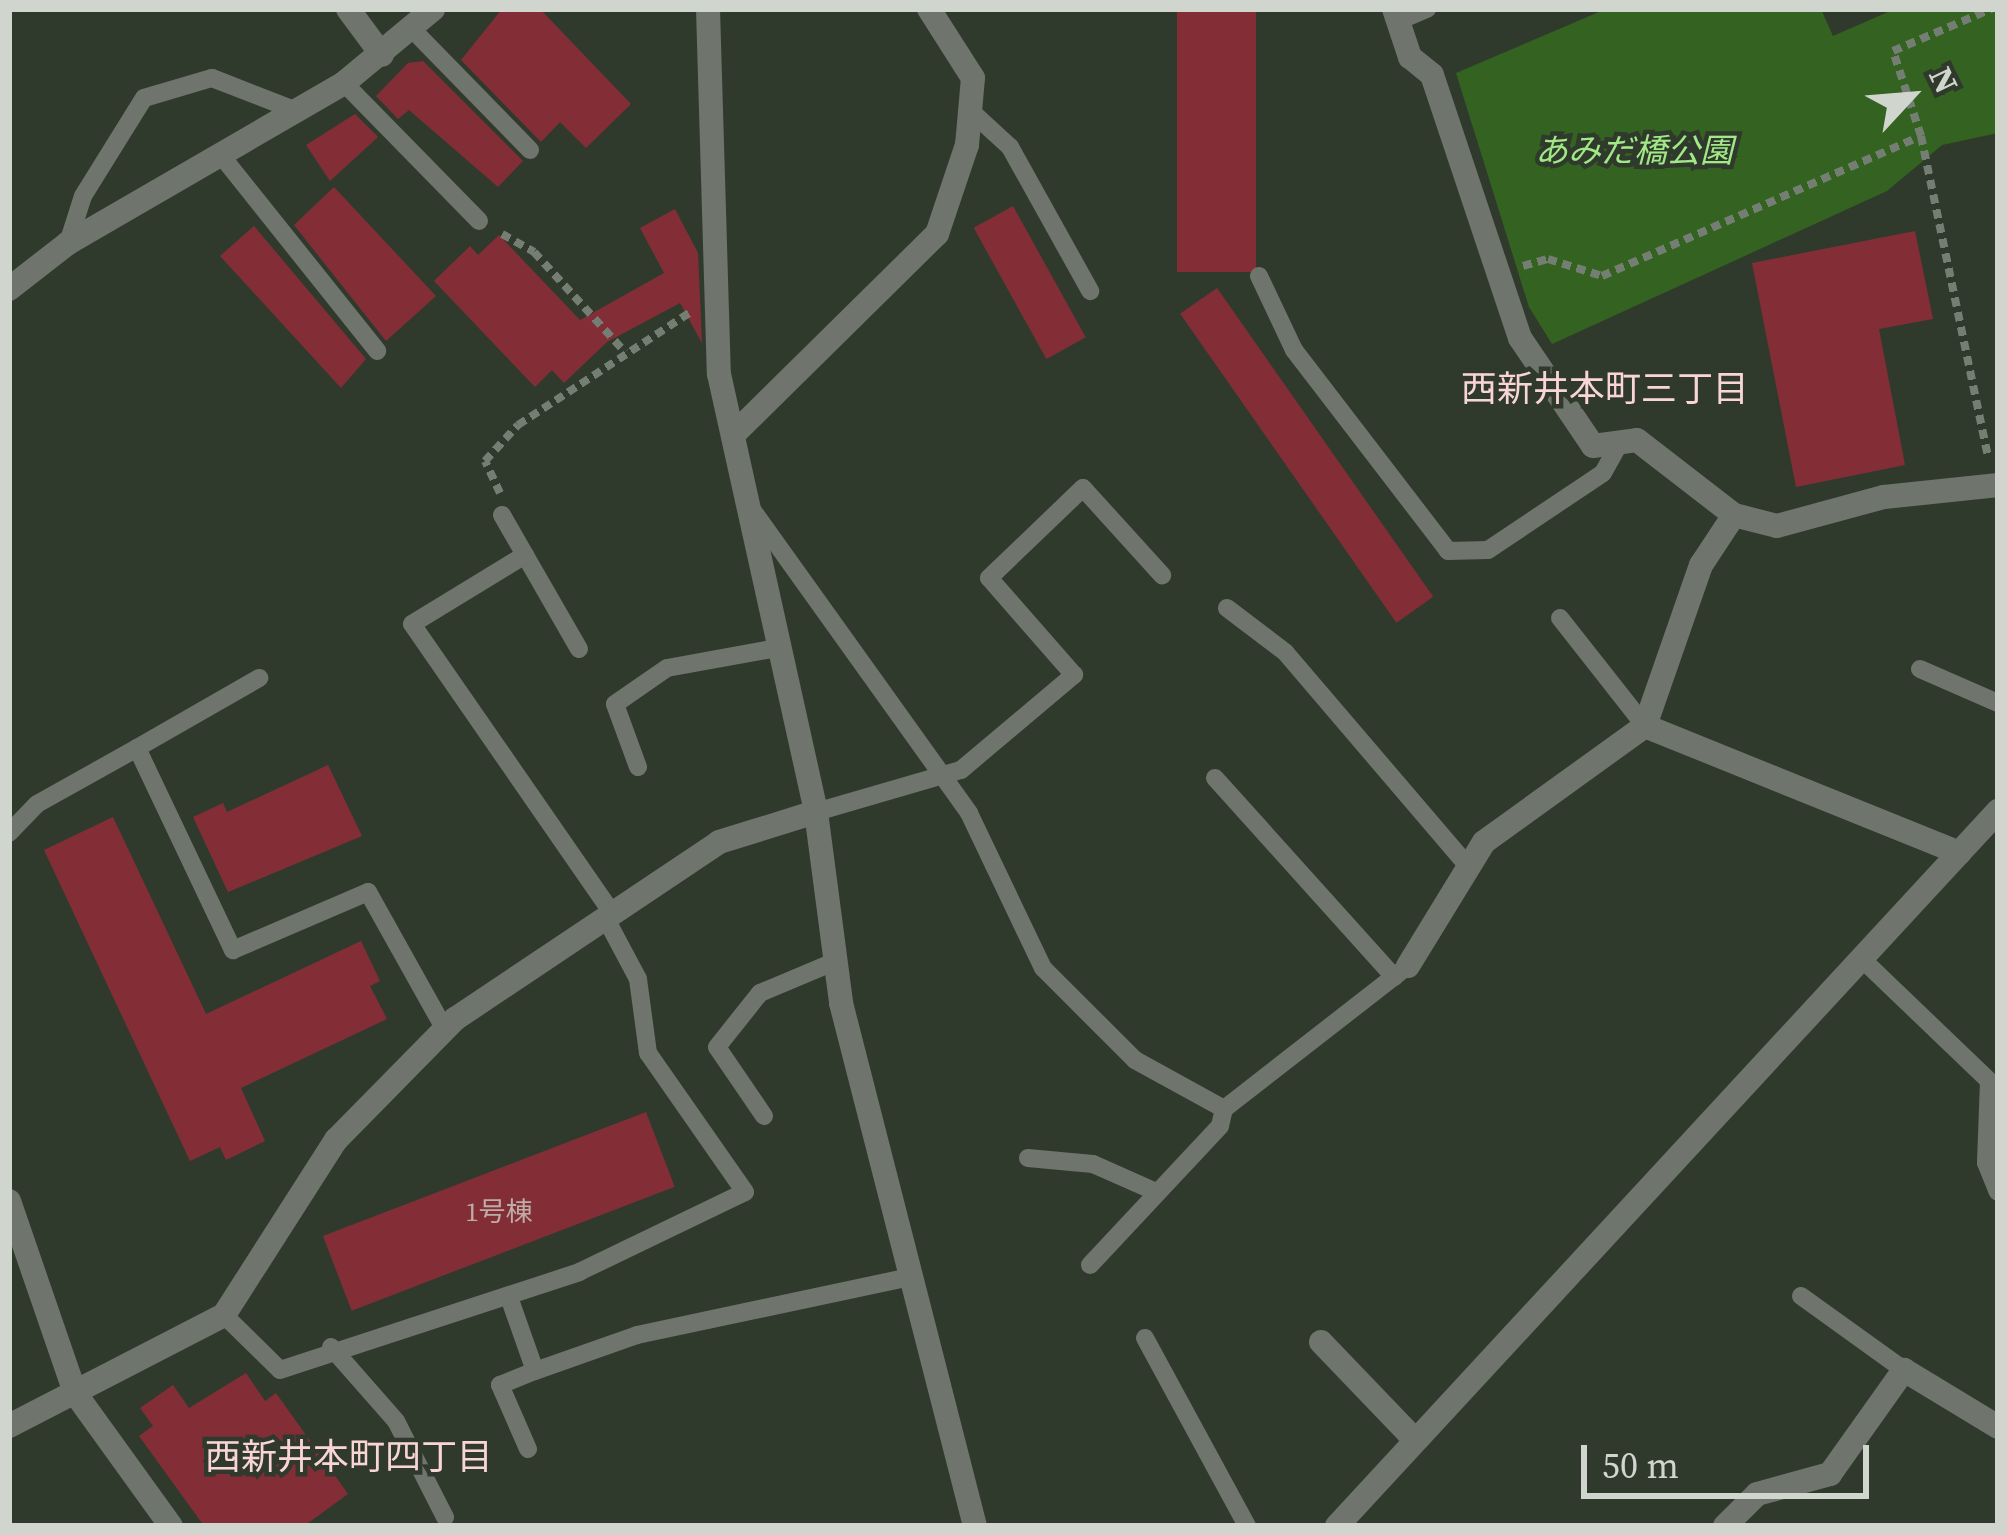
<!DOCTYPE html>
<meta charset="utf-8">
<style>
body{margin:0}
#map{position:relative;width:2007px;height:1535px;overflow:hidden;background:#303a2c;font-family:"Source Serif 4","Noto Sans JP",serif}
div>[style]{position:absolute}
.green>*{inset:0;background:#346321}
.building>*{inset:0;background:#832e37;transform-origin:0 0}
.path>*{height:8px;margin-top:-4px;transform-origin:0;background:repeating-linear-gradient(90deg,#757e72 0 9px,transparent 0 15px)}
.service>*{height:18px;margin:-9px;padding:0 9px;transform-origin:9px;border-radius:9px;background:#6f746d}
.minor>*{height:24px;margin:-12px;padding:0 12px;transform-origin:12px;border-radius:12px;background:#6f746d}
.tertiary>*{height:24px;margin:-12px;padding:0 12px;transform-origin:12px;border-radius:12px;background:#6f746d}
span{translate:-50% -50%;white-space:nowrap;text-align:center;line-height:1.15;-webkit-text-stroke:9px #303a2c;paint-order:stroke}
.number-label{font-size:27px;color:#bdaca8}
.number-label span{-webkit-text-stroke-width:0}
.park-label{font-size:33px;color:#a1e987;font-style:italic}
.neighbourhood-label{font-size:36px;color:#f9d5d5}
.frame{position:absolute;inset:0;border:12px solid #d0d6ce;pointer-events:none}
.north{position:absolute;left:1851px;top:36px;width:120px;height:120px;-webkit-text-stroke:9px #303a2c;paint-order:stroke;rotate:64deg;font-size:33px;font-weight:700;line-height:48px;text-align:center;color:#d0d6ce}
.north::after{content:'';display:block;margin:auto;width:42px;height:54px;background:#d0d6ce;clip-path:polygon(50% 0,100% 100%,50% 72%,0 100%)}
.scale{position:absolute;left:1581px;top:1445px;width:288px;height:54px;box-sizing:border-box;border:6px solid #d0d6ce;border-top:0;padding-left:15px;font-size:36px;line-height:42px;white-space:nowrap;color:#d0d6ce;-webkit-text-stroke:9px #303a2c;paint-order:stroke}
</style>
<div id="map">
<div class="green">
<i style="clip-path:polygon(1606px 9px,1821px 9px,1833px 36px,1895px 9px,1998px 9px,1998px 133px,1942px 145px,1887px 191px,1552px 344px,1529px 307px,1456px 73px)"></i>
</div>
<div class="building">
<i style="clip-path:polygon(502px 9px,540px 9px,631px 104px,586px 148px,560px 122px,541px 142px,461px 60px)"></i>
<i style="left:1177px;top:9px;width:79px;height:263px"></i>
<i style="clip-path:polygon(423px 61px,523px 161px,498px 187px,409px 110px,398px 119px,376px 96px,408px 63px)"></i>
<i style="clip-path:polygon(355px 114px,378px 137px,330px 181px,306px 145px)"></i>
<i style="clip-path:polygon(334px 187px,436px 296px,386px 341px,294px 225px)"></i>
<i style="left:1013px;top:206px;width:150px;height:45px;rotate:61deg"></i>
<i style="clip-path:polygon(675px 209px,698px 253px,702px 343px,680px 303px,607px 342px,564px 383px,552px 370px,535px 387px,434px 281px,470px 246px,478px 255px,499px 235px,580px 320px,664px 273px,640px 228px)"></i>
<i style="clip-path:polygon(254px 226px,366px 359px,341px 388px,220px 256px)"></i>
<i style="clip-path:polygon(1915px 231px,1933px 319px,1879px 329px,1905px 465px,1796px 487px,1752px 263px)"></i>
<i style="left:1217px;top:288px;width:377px;height:45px;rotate:55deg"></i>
<i style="clip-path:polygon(328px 765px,362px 836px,228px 892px,193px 817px,223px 803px,227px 812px)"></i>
<i style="clip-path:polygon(113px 817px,206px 1014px,361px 941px,380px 981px,370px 986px,387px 1019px,241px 1088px,265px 1141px,226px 1160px,220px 1147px,190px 1161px,44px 850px)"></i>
<i style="left:646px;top:1112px;width:80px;height:346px;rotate:69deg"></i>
<i style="clip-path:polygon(246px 1373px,265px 1401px,276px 1393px,348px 1494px,304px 1526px,204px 1526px,139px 1436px,153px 1426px,140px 1408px,173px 1385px,189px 1408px)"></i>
</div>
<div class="path">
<i style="left:1921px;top:136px;width:89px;rotate:-108.2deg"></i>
<i style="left:1893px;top:51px;width:107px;rotate:-23.2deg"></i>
<i style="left:502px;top:234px;width:37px;rotate:29deg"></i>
<i style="left:534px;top:252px;width:135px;rotate:47.7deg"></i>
<i style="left:1523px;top:266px;width:26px;rotate:-16deg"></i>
<i style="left:1548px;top:259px;width:57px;rotate:17.5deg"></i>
<i style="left:1602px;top:276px;width:348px;rotate:-23.7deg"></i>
<i style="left:1921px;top:136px;width:327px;rotate:78.2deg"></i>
<i style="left:500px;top:493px;width:35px;rotate:-115deg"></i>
<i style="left:485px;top:461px;width:49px;rotate:-47.5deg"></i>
<i style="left:518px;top:425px;width:207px;rotate:-33.2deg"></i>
</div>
<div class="service">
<i style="left:1396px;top:22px;width:34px;rotate:-23deg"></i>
<i style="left:412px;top:29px;width:169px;rotate:45.7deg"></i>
<i style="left:344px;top:83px;width:193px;rotate:45.6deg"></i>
<i style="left:974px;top:114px;width:49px;rotate:42.5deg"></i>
<i style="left:1010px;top:147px;width:165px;rotate:60.9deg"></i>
<i style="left:220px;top:154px;width:252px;rotate:51.4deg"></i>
<i style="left:68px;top:243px;width:49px;rotate:-72.3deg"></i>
<i style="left:83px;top:196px;width:115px;rotate:-58.1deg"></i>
<i style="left:144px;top:98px;width:71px;rotate:-16.4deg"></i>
<i style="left:212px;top:78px;width:88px;rotate:21.3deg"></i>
<i style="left:1259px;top:276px;width:82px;rotate:64.7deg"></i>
<i style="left:1294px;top:350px;width:253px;rotate:52.5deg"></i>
<i style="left:1448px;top:551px;width:40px;rotate:-1.4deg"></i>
<i style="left:1488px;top:550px;width:138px;rotate:-33.8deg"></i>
<i style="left:1603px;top:473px;width:29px;rotate:-61deg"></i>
<i style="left:753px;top:511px;width:371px;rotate:54.4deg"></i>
<i style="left:969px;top:813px;width:172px;rotate:64.5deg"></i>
<i style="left:1043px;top:968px;width:130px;rotate:45deg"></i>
<i style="left:1135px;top:1060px;width:102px;rotate:28.8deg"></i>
<i style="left:1224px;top:1109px;width:233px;rotate:-37.9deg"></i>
<i style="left:502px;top:515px;width:46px;rotate:60.1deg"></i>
<i style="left:1227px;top:608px;width:73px;rotate:37.2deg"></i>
<i style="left:1285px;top:652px;width:280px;rotate:49.5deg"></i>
<i style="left:1560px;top:618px;width:137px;rotate:51.8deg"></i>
<i style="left:579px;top:649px;width:108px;rotate:-119.9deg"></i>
<i style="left:525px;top:555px;width:132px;rotate:148.6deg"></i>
<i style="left:412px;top:624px;width:351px;rotate:55.3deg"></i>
<i style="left:1920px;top:669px;width:85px;rotate:23.6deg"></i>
<i style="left:137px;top:748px;width:141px;rotate:-29.8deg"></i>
<i style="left:638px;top:767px;width:67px;rotate:-110.1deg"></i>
<i style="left:615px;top:704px;width:63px;rotate:-34.7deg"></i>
<i style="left:667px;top:668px;width:117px;rotate:-10.3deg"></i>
<i style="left:1215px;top:778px;width:268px;rotate:48deg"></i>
<i style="left:816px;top:812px;width:151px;rotate:-16.2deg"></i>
<i style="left:961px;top:770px;width:148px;rotate:-40.1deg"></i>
<i style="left:1074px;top:675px;width:129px;rotate:-131.2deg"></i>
<i style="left:989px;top:578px;width:130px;rotate:-43.8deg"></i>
<i style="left:1083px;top:488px;width:118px;rotate:47.8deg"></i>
<i style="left:9px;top:833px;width:40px;rotate:-46deg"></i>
<i style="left:37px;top:804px;width:115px;rotate:-29.2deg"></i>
<i style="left:137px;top:748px;width:224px;rotate:64.6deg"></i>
<i style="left:233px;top:950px;width:147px;rotate:-23.2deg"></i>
<i style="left:368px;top:892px;width:156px;rotate:60.8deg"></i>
<i style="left:1862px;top:959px;width:176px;rotate:43.8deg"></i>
<i style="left:1989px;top:1081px;width:82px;rotate:92.1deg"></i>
<i style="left:1986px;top:1163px;width:31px;rotate:68deg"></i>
<i style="left:764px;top:1116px;width:83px;rotate:-124.3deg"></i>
<i style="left:717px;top:1047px;width:69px;rotate:-51.5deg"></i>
<i style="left:760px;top:993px;width:82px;rotate:-22.8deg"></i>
<i style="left:1028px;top:1158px;width:65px;rotate:5.3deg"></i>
<i style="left:1093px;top:1164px;width:67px;rotate:23.9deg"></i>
<i style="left:1090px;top:1265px;width:190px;rotate:-46.9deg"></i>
<i style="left:1220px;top:1126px;width:17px;rotate:-77deg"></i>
<i style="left:1801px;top:1296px;width:127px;rotate:35.7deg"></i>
<i style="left:509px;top:1297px;width:78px;rotate:70.6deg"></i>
<i style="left:535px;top:1371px;width:108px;rotate:-19.4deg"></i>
<i style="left:637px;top:1335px;width:275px;rotate:-12deg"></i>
<i style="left:224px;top:1315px;width:78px;rotate:44.5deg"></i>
<i style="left:280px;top:1370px;width:315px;rotate:-18.1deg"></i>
<i style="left:579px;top:1272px;width:184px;rotate:-25.7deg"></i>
<i style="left:745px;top:1192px;width:169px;rotate:-124.9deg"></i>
<i style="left:648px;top:1053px;width:75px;rotate:-97.7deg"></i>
<i style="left:638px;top:979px;width:70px;rotate:-118deg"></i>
<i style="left:1145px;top:1338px;width:214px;rotate:61.5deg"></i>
<i style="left:331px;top:1347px;width:98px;rotate:48.7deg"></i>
<i style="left:396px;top:1421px;width:108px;rotate:63deg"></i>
<i style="left:528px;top:1449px;width:70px;rotate:-113.6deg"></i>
<i style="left:500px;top:1385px;width:38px;rotate:-22deg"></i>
</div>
<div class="minor">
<i style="left:708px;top:9px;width:365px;rotate:88.3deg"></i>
<i style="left:719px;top:374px;width:449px;rotate:77.5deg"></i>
<i style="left:816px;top:812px;width:193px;rotate:82.5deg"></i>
<i style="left:841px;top:1003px;width:540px;rotate:75.63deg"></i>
<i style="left:1394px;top:9px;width:51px;rotate:71.6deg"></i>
<i style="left:1410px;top:57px;width:28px;rotate:39deg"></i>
<i style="left:1432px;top:75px;width:277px;rotate:71.5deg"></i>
<i style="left:1520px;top:338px;width:130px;rotate:55.9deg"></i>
<i style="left:1593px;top:446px;width:44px;rotate:-7.8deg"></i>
<i style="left:1637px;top:440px;width:123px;rotate:37.7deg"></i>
<i style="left:1734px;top:515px;width:44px;rotate:14.3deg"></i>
<i style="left:1777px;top:526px;width:111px;rotate:-15.2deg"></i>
<i style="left:1884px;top:497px;width:115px;rotate:-6deg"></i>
<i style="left:734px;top:434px;width:285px;rotate:-44.6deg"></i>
<i style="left:937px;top:234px;width:94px;rotate:-71.4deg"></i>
<i style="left:967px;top:145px;width:67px;rotate:-84.9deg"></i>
<i style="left:973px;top:78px;width:82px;rotate:-122.5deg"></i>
<i style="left:1734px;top:515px;width:60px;rotate:123.4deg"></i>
<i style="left:1701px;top:565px;width:170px;rotate:109.2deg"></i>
<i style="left:1645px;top:726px;width:339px;rotate:22deg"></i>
<i style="left:1408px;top:966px;width:145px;rotate:-58.5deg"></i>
<i style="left:1484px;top:842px;width:198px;rotate:-35.8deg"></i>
<i style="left:9px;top:1201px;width:203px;rotate:71deg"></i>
<i style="left:75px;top:1393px;width:164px;rotate:54.2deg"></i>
<i style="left:1321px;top:1342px;width:132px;rotate:46.2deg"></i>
<i style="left:9px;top:1426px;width:242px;rotate:-27.3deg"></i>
<i style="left:224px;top:1315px;width:208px;rotate:-57.4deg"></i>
<i style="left:336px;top:1140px;width:170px;rotate:-45.5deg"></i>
<i style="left:455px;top:1019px;width:318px;rotate:-33.8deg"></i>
<i style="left:719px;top:842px;width:102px;rotate:-17.2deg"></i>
<i style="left:1337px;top:1526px;width:974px;rotate:-47.25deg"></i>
<i style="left:1725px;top:1526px;width:45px;rotate:-45deg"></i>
<i style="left:1757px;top:1494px;width:76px;rotate:-15.3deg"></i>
<i style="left:1830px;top:1474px;width:128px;rotate:-54.6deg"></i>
<i style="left:1904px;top:1370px;width:110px;rotate:31.2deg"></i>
</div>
<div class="tertiary">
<i style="left:348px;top:9px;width:57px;rotate:53.5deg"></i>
<i style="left:9px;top:289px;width:75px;rotate:-37.9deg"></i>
<i style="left:68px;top:243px;width:319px;rotate:-30.1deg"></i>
<i style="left:344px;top:83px;width:116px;rotate:-39.7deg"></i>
</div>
<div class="number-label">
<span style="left:499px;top:1212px">1号棟</span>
</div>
<div class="park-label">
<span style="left:1634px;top:151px">あみだ橋公園</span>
</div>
<div class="neighbourhood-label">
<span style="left:1605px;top:389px">西新井本町三丁目</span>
<span style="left:349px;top:1457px">西新井本町四丁目</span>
</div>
<div class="frame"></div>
<div class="north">N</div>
<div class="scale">50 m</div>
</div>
